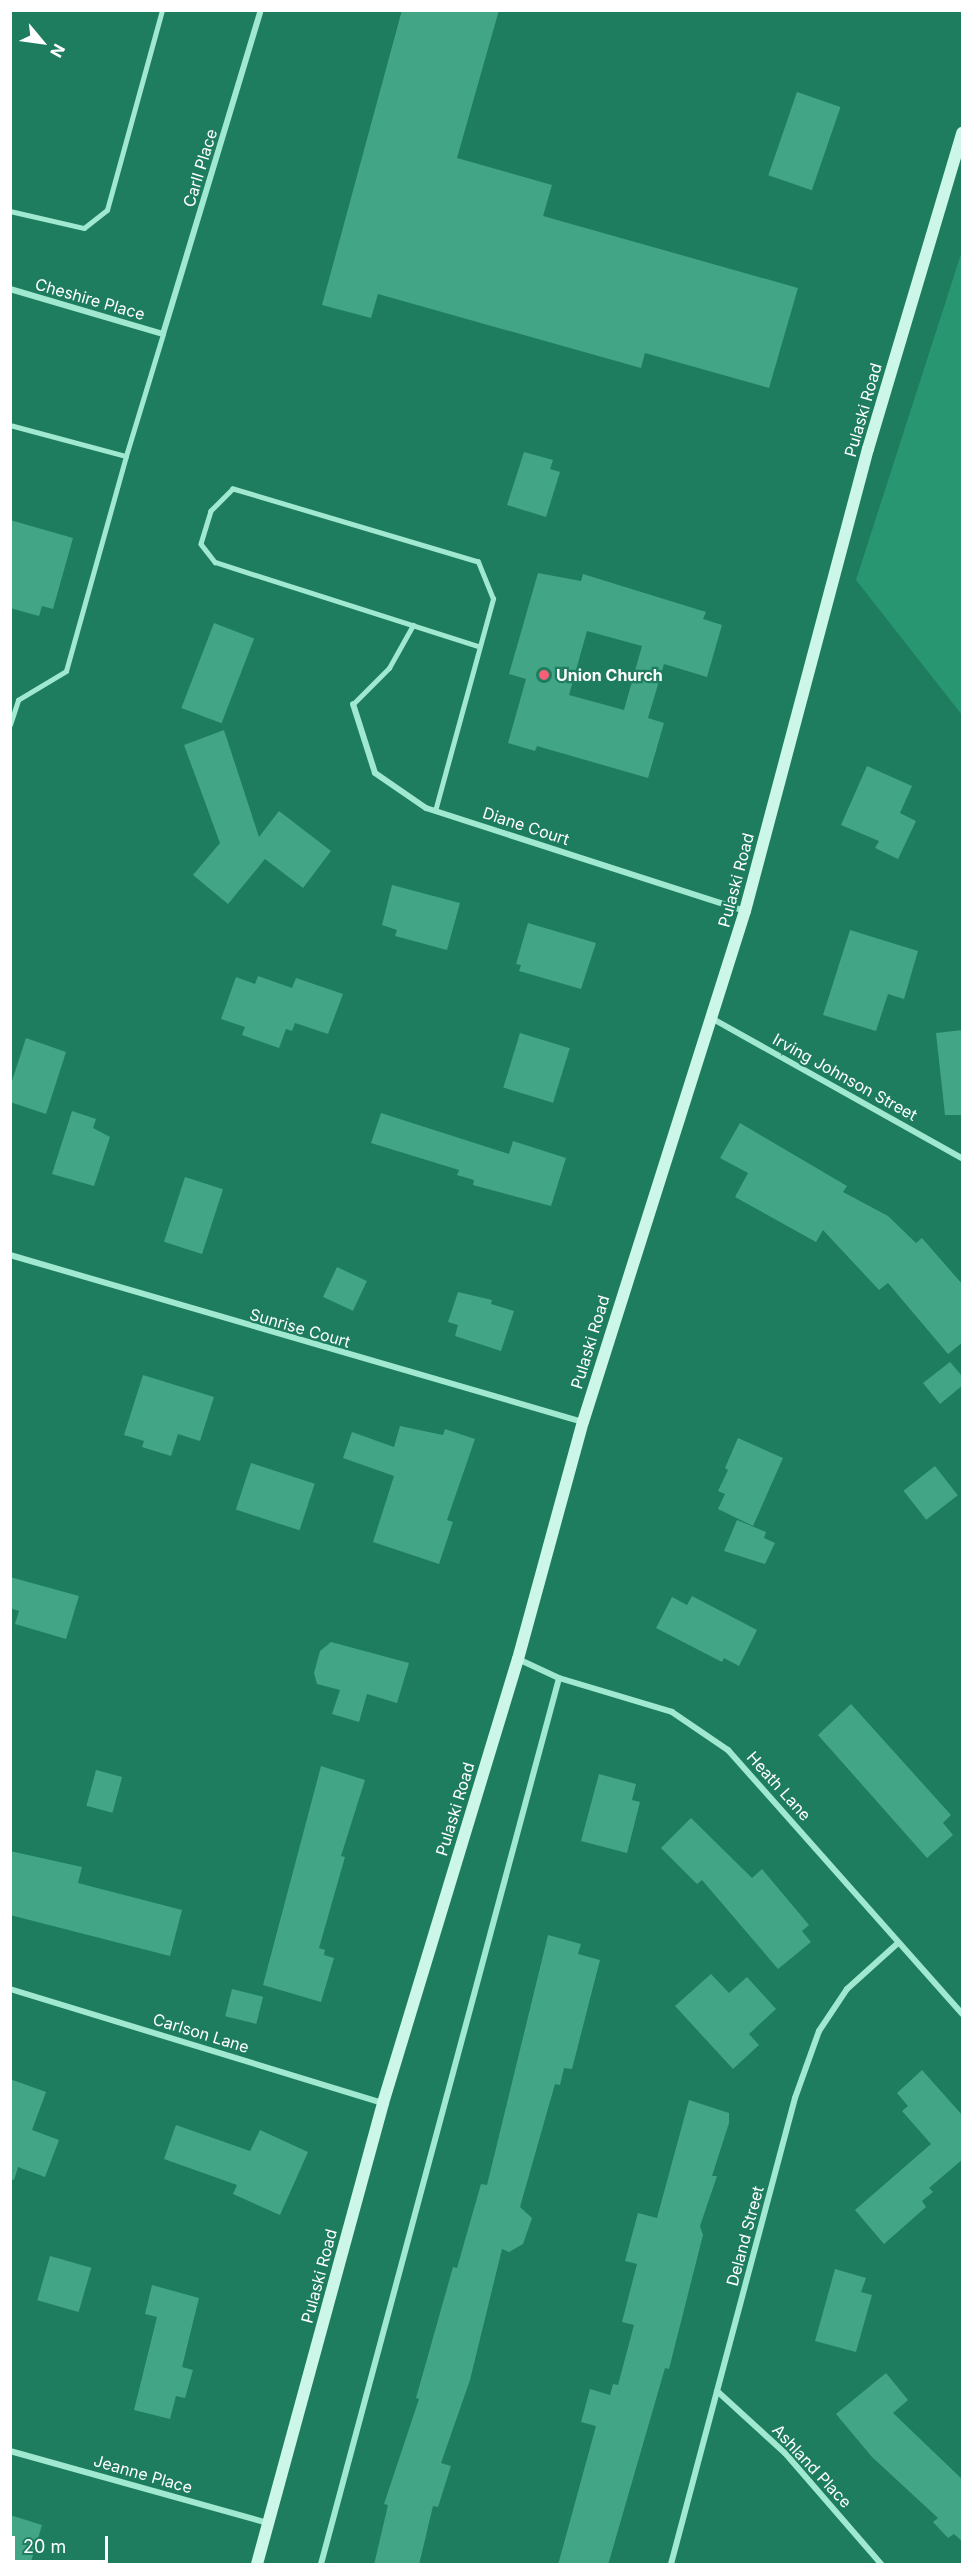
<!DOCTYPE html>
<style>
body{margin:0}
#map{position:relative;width:973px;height:2575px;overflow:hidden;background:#1e7d5f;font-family:Inter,sans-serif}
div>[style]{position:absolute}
.green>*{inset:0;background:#279671}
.building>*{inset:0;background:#42a585;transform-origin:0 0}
.service>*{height:4.5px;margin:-2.25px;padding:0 2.25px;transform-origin:2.25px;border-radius:2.25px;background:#a0e8d0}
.minor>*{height:6px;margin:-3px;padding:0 3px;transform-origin:3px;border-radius:3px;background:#a0e8d0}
.secondary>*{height:12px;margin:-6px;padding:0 6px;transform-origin:6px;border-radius:6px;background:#cbf6e8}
.dots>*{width:16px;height:16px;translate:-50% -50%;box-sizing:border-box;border:3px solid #1e7d5f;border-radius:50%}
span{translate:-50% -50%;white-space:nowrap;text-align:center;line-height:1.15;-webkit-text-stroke:4.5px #1e7d5f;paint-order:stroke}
.street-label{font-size:16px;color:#fff}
.poi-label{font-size:16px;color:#fff;font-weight:700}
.left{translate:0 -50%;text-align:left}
.frame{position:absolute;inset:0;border:12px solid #fff;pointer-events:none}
.north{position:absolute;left:12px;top:12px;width:60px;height:60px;-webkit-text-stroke:4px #1e7d5f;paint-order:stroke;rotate:119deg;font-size:16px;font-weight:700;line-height:24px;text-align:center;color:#fff}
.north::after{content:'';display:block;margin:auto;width:21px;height:27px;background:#fff;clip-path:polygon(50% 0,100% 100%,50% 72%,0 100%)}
.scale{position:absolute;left:12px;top:2536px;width:96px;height:27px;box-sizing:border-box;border:3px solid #fff;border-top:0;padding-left:8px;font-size:18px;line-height:21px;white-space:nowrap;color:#fff;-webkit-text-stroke:4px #1e7d5f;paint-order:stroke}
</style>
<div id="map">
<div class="green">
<i style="clip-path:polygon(962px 251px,962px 715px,856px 580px)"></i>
</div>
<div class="building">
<i style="clip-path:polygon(402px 10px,499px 10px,457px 158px,552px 185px,543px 216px,798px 288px,769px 388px,645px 353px,641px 368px,378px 294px,371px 318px,322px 305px)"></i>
<i style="left:797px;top:92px;width:46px;height:88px;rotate:19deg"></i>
<i style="clip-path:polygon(524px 452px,553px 460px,550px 469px,560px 472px,546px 517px,507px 505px)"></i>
<i style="clip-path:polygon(10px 520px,73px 538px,53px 609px,42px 606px,39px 616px,10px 608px)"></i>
<i style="clip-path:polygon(evenodd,538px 573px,581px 581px,583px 574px,706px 612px,703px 619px,722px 625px,707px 677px,664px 664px,648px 718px,664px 723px,648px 778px,537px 746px,535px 751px,508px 743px,526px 679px,509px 674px,538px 573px,587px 631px,642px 646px,624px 710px,569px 695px,587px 631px)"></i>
<i style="left:214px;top:623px;width:43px;height:91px;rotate:21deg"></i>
<i style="clip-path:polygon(224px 730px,259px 837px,279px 811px,331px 851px,303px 888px,265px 859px,228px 904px,193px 875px,220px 843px,184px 745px)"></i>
<i style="clip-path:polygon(867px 766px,912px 786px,900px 813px,916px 821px,898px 859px,875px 848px,879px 841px,841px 825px)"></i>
<i style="clip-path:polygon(392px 885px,460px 903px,447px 950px,395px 936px,397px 930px,382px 925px)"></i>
<i style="clip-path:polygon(528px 923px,596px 943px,581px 989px,519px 971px,521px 965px,516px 964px)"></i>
<i style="clip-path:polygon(850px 930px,918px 951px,904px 999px,888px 994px,876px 1031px,823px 1015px)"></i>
<i style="clip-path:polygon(258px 976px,292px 988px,296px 978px,343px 994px,328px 1034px,295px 1023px,292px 1031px,286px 1029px,279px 1048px,242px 1035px,245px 1027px,221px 1019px,236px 977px,255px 984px)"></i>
<i style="clip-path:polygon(963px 1030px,963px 1115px,945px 1115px,936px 1033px)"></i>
<i style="left:520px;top:1033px;width:52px;height:57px;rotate:17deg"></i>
<i style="clip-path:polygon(26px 1038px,66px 1052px,46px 1114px,10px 1102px,10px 1087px)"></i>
<i style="clip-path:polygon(72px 1111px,96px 1119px,93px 1128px,110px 1137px,94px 1186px,52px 1174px)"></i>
<i style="clip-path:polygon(381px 1113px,509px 1154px,513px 1141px,566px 1158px,551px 1206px,473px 1185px,474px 1180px,457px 1175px,459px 1170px,371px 1143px)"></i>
<i style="clip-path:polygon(740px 1123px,847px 1186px,843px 1192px,888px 1216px,916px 1243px,922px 1238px,963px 1285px,963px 1342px,948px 1354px,888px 1283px,879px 1290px,823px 1230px,816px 1242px,735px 1197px,748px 1173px,720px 1158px)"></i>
<i style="left:185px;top:1177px;width:40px;height:68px;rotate:18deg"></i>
<i style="left:337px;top:1267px;width:33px;height:33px;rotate:25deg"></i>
<i style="clip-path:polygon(458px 1292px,492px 1300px,491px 1304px,514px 1311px,501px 1351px,455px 1336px,458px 1325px,448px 1322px)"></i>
<i style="clip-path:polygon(950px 1362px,963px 1377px,963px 1385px,940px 1404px,923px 1383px)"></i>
<i style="clip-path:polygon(143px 1375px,214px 1397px,200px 1441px,178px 1434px,171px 1456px,142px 1447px,144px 1441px,124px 1435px)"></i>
<i style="clip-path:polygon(400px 1426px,443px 1435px,445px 1429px,475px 1439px,447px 1520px,453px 1522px,439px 1564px,373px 1542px,394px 1476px,343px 1458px,352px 1432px,394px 1447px)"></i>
<i style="clip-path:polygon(738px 1438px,783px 1458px,753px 1526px,718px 1509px,725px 1494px,718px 1491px,728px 1470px,725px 1468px)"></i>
<i style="left:251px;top:1463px;width:67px;height:49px;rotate:18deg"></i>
<i style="left:935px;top:1466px;width:37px;height:40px;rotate:52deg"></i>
<i style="clip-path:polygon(737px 1520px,766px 1532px,764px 1538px,775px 1543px,765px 1564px,724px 1551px)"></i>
<i style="clip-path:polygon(10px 1577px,79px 1596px,66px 1639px,15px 1624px,19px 1611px,10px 1608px)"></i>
<i style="clip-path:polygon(692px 1596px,757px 1630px,739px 1666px,724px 1658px,722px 1662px,656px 1628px,672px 1597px,687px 1605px)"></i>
<i style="clip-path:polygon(331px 1642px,409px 1663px,397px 1703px,367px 1694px,359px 1722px,332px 1714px,340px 1690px,317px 1684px,314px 1673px,320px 1651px)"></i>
<i style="clip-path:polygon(851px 1704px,951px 1815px,943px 1823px,953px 1835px,927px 1858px,818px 1735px)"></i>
<i style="clip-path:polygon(321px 1766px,365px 1780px,341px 1856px,345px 1857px,319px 1948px,325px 1950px,324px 1955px,334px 1958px,321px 2002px,263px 1985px)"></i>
<i style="left:96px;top:1770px;width:27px;height:37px;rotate:15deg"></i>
<i style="clip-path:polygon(599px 1774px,636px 1784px,632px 1800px,640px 1802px,627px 1853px,581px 1841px)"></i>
<i style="clip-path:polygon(691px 1818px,752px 1878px,762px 1869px,809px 1925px,802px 1931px,811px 1942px,778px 1969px,702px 1880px,697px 1884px,661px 1848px)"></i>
<i style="clip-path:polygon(10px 1851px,82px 1867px,78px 1883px,182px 1910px,170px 1956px,10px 1915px)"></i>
<i style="clip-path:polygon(548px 1935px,581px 1944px,578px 1954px,600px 1960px,572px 2069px,564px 2068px,560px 2085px,555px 2084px,520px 2207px,532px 2218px,523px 2244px,509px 2252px,502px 2249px,470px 2380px,441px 2463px,451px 2466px,438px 2507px,433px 2506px,419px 2565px,374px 2565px,388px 2505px,384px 2504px,419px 2399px,416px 2398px,453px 2267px,457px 2268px,481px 2184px,487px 2185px)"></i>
<i style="clip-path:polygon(711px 1974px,729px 1993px,747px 1977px,776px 2009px,749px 2034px,759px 2045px,733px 2069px,675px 2006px)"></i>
<i style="left:232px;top:1989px;width:32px;height:28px;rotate:14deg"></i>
<i style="clip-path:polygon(922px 2070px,963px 2116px,963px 2159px,929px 2188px,933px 2192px,922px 2201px,926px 2207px,884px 2244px,855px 2210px,931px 2144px,902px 2111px,908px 2106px,897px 2093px)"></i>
<i style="clip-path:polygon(10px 2079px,46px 2092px,32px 2130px,59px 2140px,45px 2177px,18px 2167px,14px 2180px,10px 2179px)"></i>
<i style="clip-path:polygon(689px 2100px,729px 2113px,729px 2123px,712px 2176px,717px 2176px,700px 2226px,703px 2235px,669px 2369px,665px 2368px,608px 2565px,558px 2565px,596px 2426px,581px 2422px,590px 2389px,610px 2395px,613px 2384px,618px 2385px,634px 2325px,622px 2322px,637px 2264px,625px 2261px,638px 2213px,657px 2218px)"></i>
<i style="clip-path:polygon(176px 2125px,250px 2151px,260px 2130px,308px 2152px,280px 2215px,233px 2194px,237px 2185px,164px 2159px)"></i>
<i style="left:50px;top:2256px;width:43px;height:46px;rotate:16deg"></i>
<i style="clip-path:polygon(835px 2269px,866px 2278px,861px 2292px,872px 2295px,856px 2352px,815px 2341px)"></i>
<i style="clip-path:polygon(152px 2285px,199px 2298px,182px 2367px,193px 2370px,185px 2398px,176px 2396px,170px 2419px,134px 2410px,157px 2317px,145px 2314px)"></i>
<i style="clip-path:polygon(886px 2373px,908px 2400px,893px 2413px,963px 2480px,963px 2542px,954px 2534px,948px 2538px,933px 2522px,938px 2518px,872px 2457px,836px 2414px)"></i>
<i style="clip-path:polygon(10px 2515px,42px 2525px,30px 2565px,10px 2565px)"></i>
</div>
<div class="service">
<i style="left:10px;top:211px;width:76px;rotate:12.9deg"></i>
<i style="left:84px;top:228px;width:29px;rotate:-38deg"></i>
<i style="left:107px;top:210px;width:207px;rotate:-74.6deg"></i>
<i style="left:10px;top:425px;width:120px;rotate:15deg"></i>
<i style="left:126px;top:456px;width:127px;rotate:-73.1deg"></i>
<i style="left:353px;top:704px;width:51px;rotate:-45deg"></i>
<i style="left:389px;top:668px;width:49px;rotate:-60.8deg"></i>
<i style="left:10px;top:725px;width:26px;rotate:-72deg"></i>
<i style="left:18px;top:700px;width:56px;rotate:-31.1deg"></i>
<i style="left:66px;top:671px;width:223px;rotate:-74.4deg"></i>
<i style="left:435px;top:811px;width:220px;rotate:-74.7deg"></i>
<i style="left:493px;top:599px;width:40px;rotate:-112deg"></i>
<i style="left:478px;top:562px;width:256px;rotate:-163.4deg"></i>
<i style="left:233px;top:489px;width:31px;rotate:135deg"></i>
<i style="left:211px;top:511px;width:34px;rotate:107deg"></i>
<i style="left:201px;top:544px;width:23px;rotate:52deg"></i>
<i style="left:215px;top:562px;width:276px;rotate:17.7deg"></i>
</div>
<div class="minor">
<i style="left:10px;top:289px;width:159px;rotate:16.4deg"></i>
<i style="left:163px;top:334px;width:338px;rotate:-73.2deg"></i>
<i style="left:353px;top:704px;width:72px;rotate:72.3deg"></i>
<i style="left:375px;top:773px;width:62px;rotate:34.5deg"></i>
<i style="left:426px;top:808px;width:335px;rotate:17.9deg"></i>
<i style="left:713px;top:1019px;width:285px;rotate:29.2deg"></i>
<i style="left:10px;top:1255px;width:597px;rotate:16.25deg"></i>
<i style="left:518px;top:1659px;width:45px;rotate:24.9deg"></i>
<i style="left:559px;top:1678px;width:118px;rotate:16.7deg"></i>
<i style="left:672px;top:1712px;width:68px;rotate:34.2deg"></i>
<i style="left:728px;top:1750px;width:353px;rotate:48.4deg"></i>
<i style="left:10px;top:1989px;width:390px;rotate:17deg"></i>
<i style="left:717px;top:2391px;width:92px;rotate:42.4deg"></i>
<i style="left:785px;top:2453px;width:147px;rotate:49.1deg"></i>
<i style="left:10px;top:2451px;width:268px;rotate:15.6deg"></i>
<i style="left:321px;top:2564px;width:917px;rotate:-74.96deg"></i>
<i style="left:671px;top:2564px;width:482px;rotate:-75.1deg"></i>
<i style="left:795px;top:2098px;width:71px;rotate:-70.3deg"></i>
<i style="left:819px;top:2031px;width:50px;rotate:-56.3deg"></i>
<i style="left:847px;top:1989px;width:69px;rotate:-42deg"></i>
</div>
<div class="secondary">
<i style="left:257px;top:2564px;width:478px;rotate:-74.7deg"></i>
<i style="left:383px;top:2103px;width:464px;rotate:-73.1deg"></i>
<i style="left:518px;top:1659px;width:246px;rotate:-74.7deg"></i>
<i style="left:583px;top:1422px;width:536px;rotate:-72.41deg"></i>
<i style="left:745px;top:911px;width:478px;rotate:-75.1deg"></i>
<i style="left:868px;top:449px;width:330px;rotate:-73.4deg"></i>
</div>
<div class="dots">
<i style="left:544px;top:675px;background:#f75f79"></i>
</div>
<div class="street-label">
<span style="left:200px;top:168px;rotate:-73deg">Carll Place</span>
<span style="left:90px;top:299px;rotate:16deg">Cheshire Place</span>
<span style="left:863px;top:410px;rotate:-74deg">Pulaski Road</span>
<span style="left:526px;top:826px;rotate:18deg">Diane Court</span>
<span style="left:736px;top:880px;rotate:-75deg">Pulaski Road</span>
<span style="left:845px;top:1077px;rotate:29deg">Irving Johnson Street</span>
<span style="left:300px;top:1328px;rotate:16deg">Sunrise Court</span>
<span style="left:590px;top:1342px;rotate:-73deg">Pulaski Road</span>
<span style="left:779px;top:1786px;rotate:48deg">Heath Lane</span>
<span style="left:455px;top:1809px;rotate:-73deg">Pulaski Road</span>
<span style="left:201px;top:2033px;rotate:17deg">Carlson Lane</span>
<span style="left:745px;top:2236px;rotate:-75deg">Deland Street</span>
<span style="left:319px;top:2276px;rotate:-75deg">Pulaski Road</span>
<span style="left:812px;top:2466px;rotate:47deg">Ashland Place</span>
<span style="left:143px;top:2474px;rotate:16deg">Jeanne Place</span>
</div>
<div class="poi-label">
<span class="left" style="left:556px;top:675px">Union Church</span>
</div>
<div class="frame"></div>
<div class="north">N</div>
<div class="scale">20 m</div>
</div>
